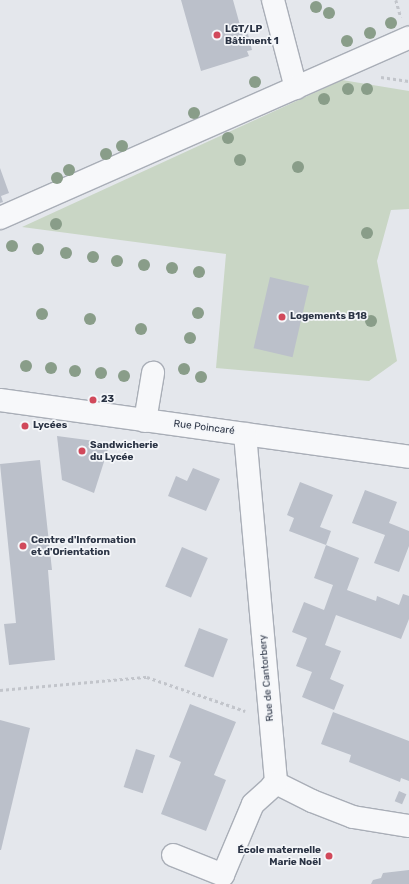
<!DOCTYPE html>
<meta charset="utf-8">
<style>
body{margin:0}
#map{position:relative;width:409px;height:884px;overflow:hidden;background:#e4e7ec;font-family:Rubik,sans-serif}
div>[style]{position:absolute}
.green>*{inset:0;background:#c9d6c5}
.building>*{inset:0;background:#bbc0ca;transform-origin:0 0}
.path>*{height:2.5px;margin-top:-1.25px;transform-origin:0;background:repeating-linear-gradient(90deg,#c2c5cb 0 3px,transparent 0 6px)}
.roads{filter:drop-shadow(1px 0 #a9aeb7) drop-shadow(-1px 0 #a9aeb7) drop-shadow(0 1px #a9aeb7) drop-shadow(0 -1px #a9aeb7)}
.minor>*{height:22px;margin:-11px;padding:0 11px;transform-origin:11px;border-radius:11px;background:#f7f8fa}
.trees>*{width:12px;height:12px;margin:-6px;border-radius:50%;background:#899d89}
.dots>*{width:11px;height:11px;translate:-50% -50%;box-sizing:border-box;border:2px solid #f4f6f9;border-radius:50%}
span{translate:-50% -50%;white-space:nowrap;text-align:center;line-height:1.15;-webkit-text-stroke:3.5px #f4f6f9;paint-order:stroke}
.poi-label{font-size:10px;color:#2b3445;font-weight:700}
.left{translate:0 -50%;text-align:left}
.right{translate:-100% -50%;text-align:right}
.street-label{font-size:10px;color:#2b3445}
</style>
<div id="map">
<div class="green">
<i style="clip-path:polygon(342px 80px,409px 91px,409px 209px,391px 210px,377px 261px,397px 361px,369px 381px,216px 368px,226px 254px,22px 227px)"></i>
</div>
<div class="building">
<i style="clip-path:polygon(181px 0,233px 0,243px 36px,248px 34px,252px 50px,247px 51px,249px 56px,201px 71px)"></i>
<i style="clip-path:polygon(0 168px,9px 193px,1px 196px,3px 202px,0 203px)"></i>
<i style="left:270px;top:277px;width:40px;height:73px;rotate:13deg"></i>
<i style="clip-path:polygon(57px 436px,110px 443px,94px 493px,62px 480px)"></i>
<i style="clip-path:polygon(40px 460px,52px 570px,48px 570px,55px 660px,9px 665px,4px 624px,16px 623px,0 464px)"></i>
<i style="clip-path:polygon(193px 468px,220px 479px,206px 511px,168px 496px,176px 476px,187px 481px)"></i>
<i style="clip-path:polygon(300px 482px,333px 495px,320px 527px,331px 531px,326px 545px,289px 531px,294px 518px,287px 515px)"></i>
<i style="clip-path:polygon(365px 490px,397px 502px,389px 523px,409px 531px,409px 546px,399px 572px,374px 563px,385px 535px,352px 523px)"></i>
<i style="clip-path:polygon(326px 545px,359px 558px,347px 590px,376px 601px,377px 596px,399px 605px,403px 594px,409px 596px,409px 619px,401px 639px,336px 615px,325px 645px,341px 651px,330px 679px,344px 685px,334px 710px,302px 697px,312px 672px,296px 666px,307px 638px,292px 632px,304px 602px,324px 610px,333px 585px,314px 578px)"></i>
<i style="left:182px;top:547px;width:28px;height:43px;rotate:23deg"></i>
<i style="left:199px;top:628px;width:31px;height:41px;rotate:21deg"></i>
<i style="clip-path:polygon(190px 704px,236px 722px,214px 775px,226px 780px,206px 831px,161px 814px,181px 762px,169px 757px)"></i>
<i style="clip-path:polygon(333px 712px,409px 741px,409px 781px,401px 778px,400px 782px,349px 762px,351px 755px,321px 744px)"></i>
<i style="clip-path:polygon(0 720px,30px 728px,1px 850px,0 850px)"></i>
<i style="left:136px;top:749px;width:20px;height:40px;rotate:18deg"></i>
<i style="left:399px;top:791px;width:8px;height:11px;rotate:23deg"></i>
<i style="clip-path:polygon(409px 870px,409px 884px,371px 884px,373px 880px,381px 878px,383px 873px)"></i>
</div>
<div class="path">
<i style="left:396px;top:0;width:18px;rotate:74deg"></i>
<i style="left:381px;top:77px;width:28px;rotate:8deg"></i>
<i style="left:0;top:690px;width:148px;rotate:-5.1deg"></i>
<i style="left:147px;top:677px;width:104px;rotate:19.1deg"></i>
</div>
<div class="roads">
<div class="minor">
<i style="left:273px;top:0;width:91px;rotate:75.4deg"></i>
<i style="left:0;top:218px;width:447px;rotate:-23.8deg"></i>
<i style="left:0;top:400px;width:413px;rotate:7.9deg"></i>
<i style="left:145px;top:421px;width:49px;rotate:-80.5deg"></i>
<i style="left:245px;top:434px;width:350px;rotate:84.9deg"></i>
<i style="left:276px;top:783px;width:40px;rotate:26.6deg"></i>
<i style="left:312px;top:801px;width:44px;rotate:21.3deg"></i>
<i style="left:353px;top:817px;width:57px;rotate:9.1deg"></i>
<i style="left:173px;top:855px;width:54px;rotate:21.8deg"></i>
<i style="left:223px;top:875px;width:77px;rotate:-67.1deg"></i>
<i style="left:253px;top:804px;width:31px;rotate:-42deg"></i>
<i style="left:276px;top:783px;width:5px;rotate:143deg"></i>
</div>
</div>
<div class="trees">
<i style="left:316px;top:7px"></i>
<i style="left:329px;top:13px"></i>
<i style="left:391px;top:23px"></i>
<i style="left:370px;top:33px"></i>
<i style="left:347px;top:41px"></i>
<i style="left:255px;top:82px"></i>
<i style="left:348px;top:89px"></i>
<i style="left:367px;top:89px"></i>
<i style="left:324px;top:99px"></i>
<i style="left:194px;top:113px"></i>
<i style="left:228px;top:138px"></i>
<i style="left:122px;top:146px"></i>
<i style="left:106px;top:154px"></i>
<i style="left:240px;top:160px"></i>
<i style="left:298px;top:167px"></i>
<i style="left:69px;top:170px"></i>
<i style="left:57px;top:178px"></i>
<i style="left:56px;top:224px"></i>
<i style="left:367px;top:233px"></i>
<i style="left:12px;top:246px"></i>
<i style="left:38px;top:249px"></i>
<i style="left:66px;top:253px"></i>
<i style="left:93px;top:257px"></i>
<i style="left:117px;top:261px"></i>
<i style="left:144px;top:265px"></i>
<i style="left:172px;top:268px"></i>
<i style="left:199px;top:272px"></i>
<i style="left:198px;top:313px"></i>
<i style="left:42px;top:314px"></i>
<i style="left:90px;top:319px"></i>
<i style="left:371px;top:321px"></i>
<i style="left:141px;top:329px"></i>
<i style="left:190px;top:338px"></i>
<i style="left:26px;top:366px"></i>
<i style="left:51px;top:368px"></i>
<i style="left:184px;top:369px"></i>
<i style="left:75px;top:371px"></i>
<i style="left:101px;top:373px"></i>
<i style="left:124px;top:376px"></i>
<i style="left:201px;top:377px"></i>
</div>
<div class="dots">
<i style="left:217px;top:35px;background:#d1495b"></i>
<i style="left:282px;top:317px;background:#d1495b"></i>
<i style="left:93px;top:400px;background:#d1495b"></i>
<i style="left:25px;top:426px;background:#d1495b"></i>
<i style="left:82px;top:451px;background:#d1495b"></i>
<i style="left:23px;top:546px;background:#d1495b"></i>
<i style="left:329px;top:856px;background:#d1495b"></i>
</div>
<div class="poi-label">
<span class="left" style="left:225px;top:35px">LGT/LP<br>Bâtiment 1</span>
<span class="left" style="left:290px;top:317px">Logements B18</span>
<span class="left" style="left:101px;top:400px">23</span>
<span class="left" style="left:33px;top:426px">Lycées</span>
<span class="left" style="left:90px;top:451px">Sandwicherie<br>du Lycée</span>
<span class="left" style="left:31px;top:546px">Centre d'Information<br>et d'Orientation</span>
<span class="right" style="left:321px;top:856px">École maternelle<br>Marie Noël</span>
</div>
<div class="street-label">
<span style="left:204px;top:428px;rotate:7deg">Rue Poincaré</span>
<span style="left:267px;top:678px;rotate:-95deg">Rue de Cantorbery</span>
</div>
</div>
